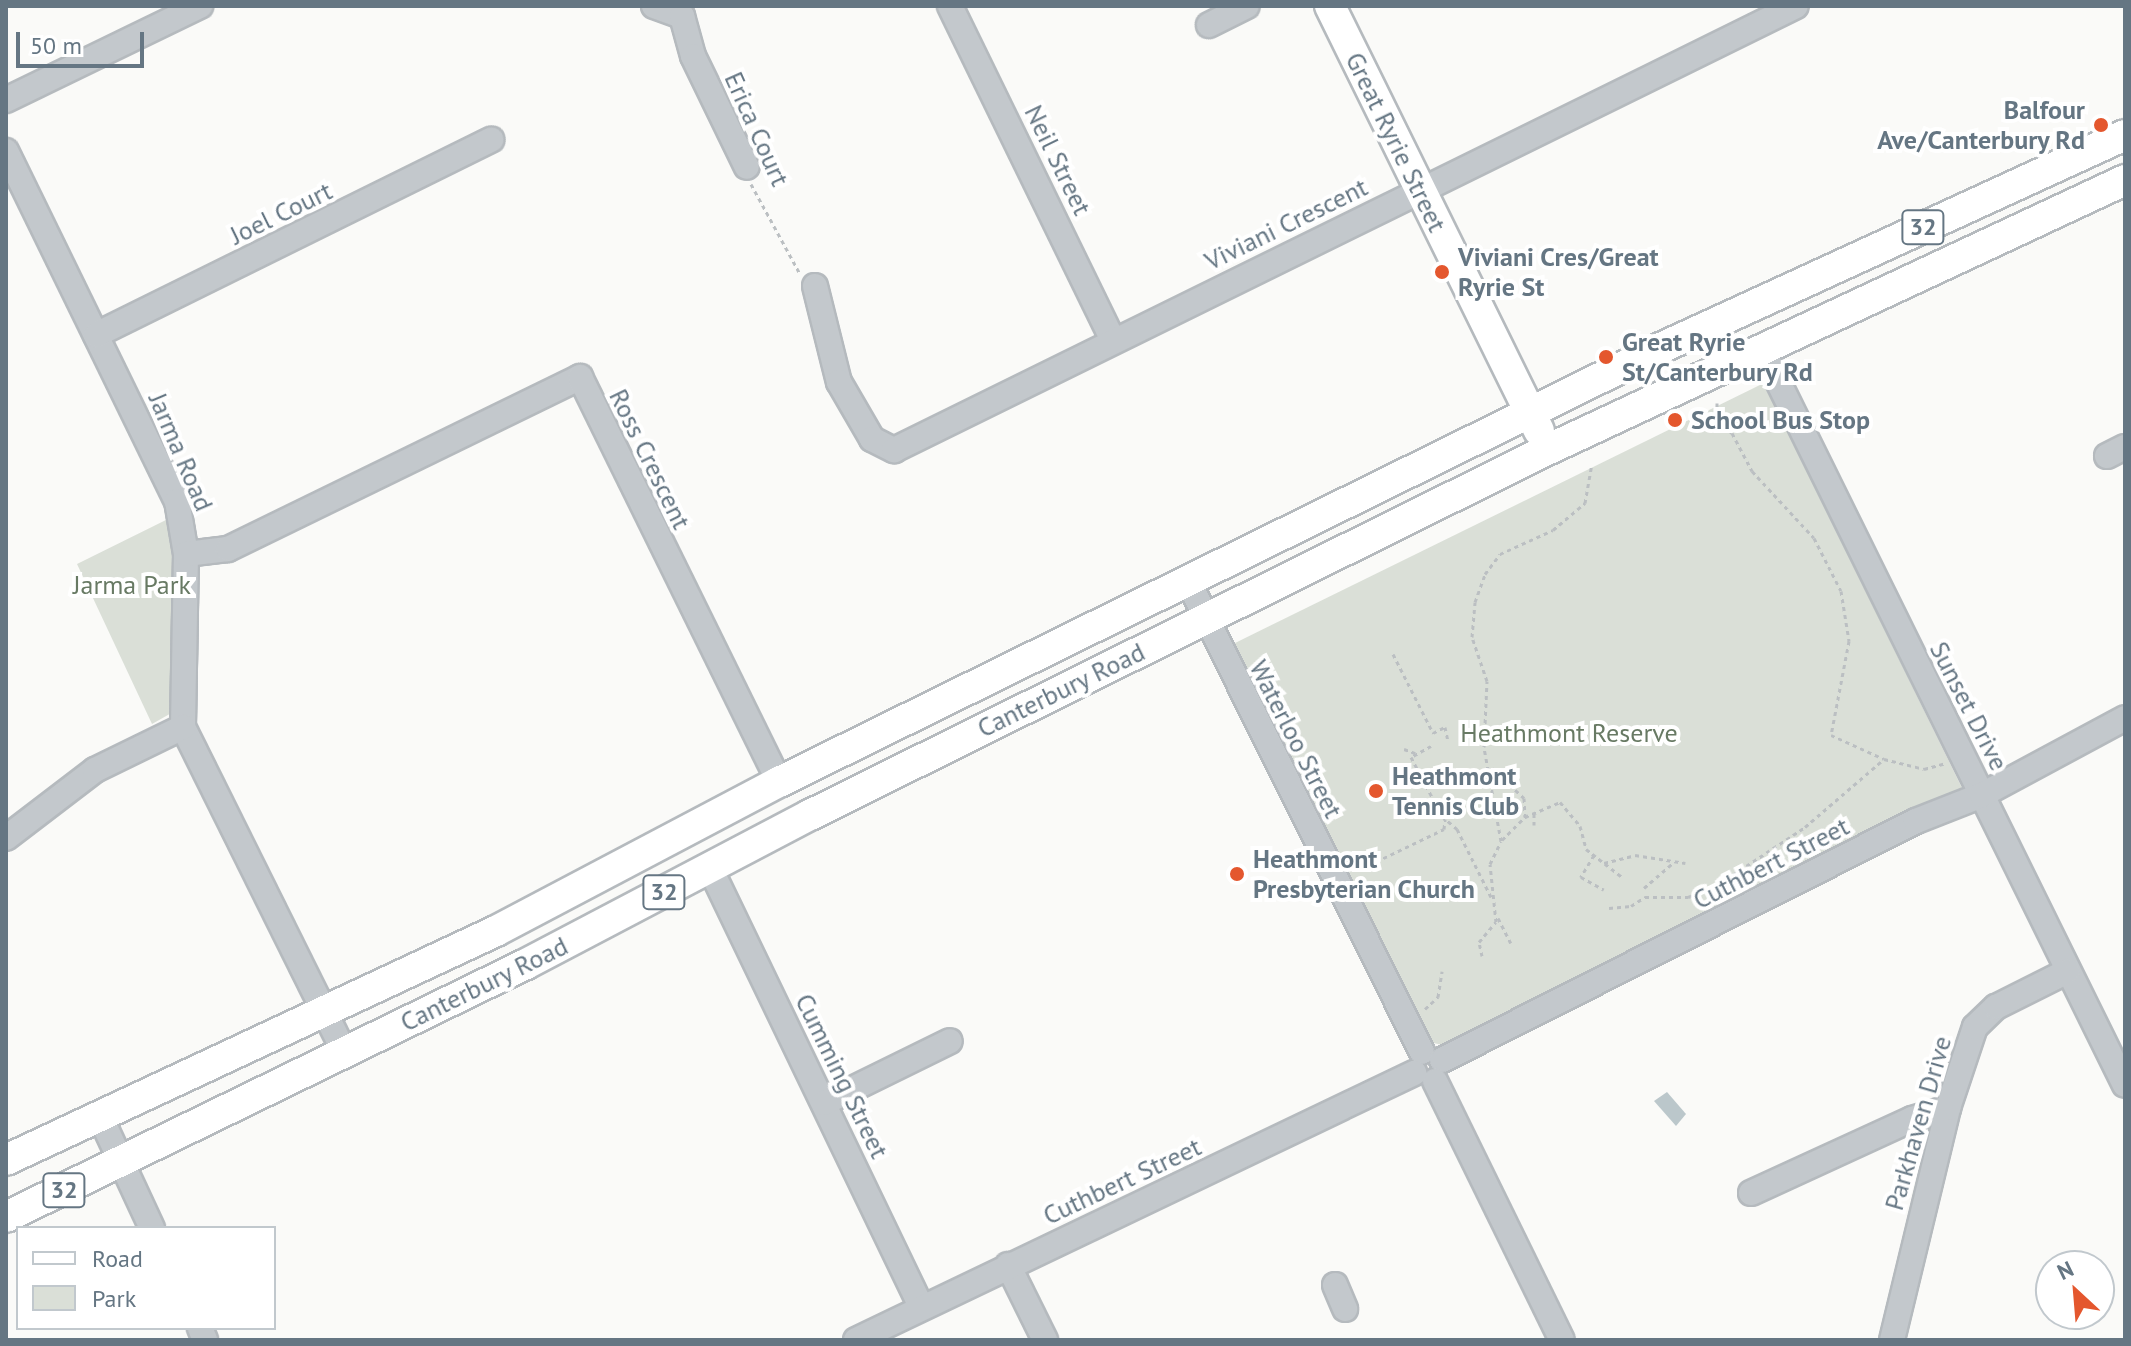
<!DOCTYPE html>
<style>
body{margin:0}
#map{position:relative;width:2131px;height:1346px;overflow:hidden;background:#fafaf8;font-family:"PT Sans",sans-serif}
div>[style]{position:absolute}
.green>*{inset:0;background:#dadfd7}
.water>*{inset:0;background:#bbc7cb}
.path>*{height:3px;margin-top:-1.5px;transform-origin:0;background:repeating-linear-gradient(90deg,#bbbfc2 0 4px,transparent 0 8px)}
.roads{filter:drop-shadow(2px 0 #b5babe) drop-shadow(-2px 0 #b5babe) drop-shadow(0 2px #b5babe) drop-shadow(0 -2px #b5babe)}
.minor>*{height:24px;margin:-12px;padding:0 12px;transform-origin:12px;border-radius:12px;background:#c3c8cc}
.major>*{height:30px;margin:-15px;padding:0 15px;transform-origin:15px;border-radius:15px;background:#fff}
.dots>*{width:22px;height:22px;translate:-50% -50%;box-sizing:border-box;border:4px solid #fff;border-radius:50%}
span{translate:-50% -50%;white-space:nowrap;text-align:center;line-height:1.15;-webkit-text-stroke:8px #fff;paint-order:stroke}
.shield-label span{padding:2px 6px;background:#fff;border:2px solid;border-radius:6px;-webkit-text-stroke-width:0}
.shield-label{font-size:24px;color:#657683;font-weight:700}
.poi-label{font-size:26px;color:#657683;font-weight:700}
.right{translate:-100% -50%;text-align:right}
.left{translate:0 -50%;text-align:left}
.street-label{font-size:26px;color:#657683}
.park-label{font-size:26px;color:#687a64}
.frame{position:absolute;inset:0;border:8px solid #657683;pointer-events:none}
.legend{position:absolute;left:16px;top:1226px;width:260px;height:104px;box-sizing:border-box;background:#fff;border:2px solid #c1c8cd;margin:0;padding:10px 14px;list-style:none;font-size:24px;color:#657683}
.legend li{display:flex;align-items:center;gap:16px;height:40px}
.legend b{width:40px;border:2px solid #c1c8cd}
.north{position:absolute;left:2035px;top:1250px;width:80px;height:80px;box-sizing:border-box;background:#fff;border:2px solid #c1c8cd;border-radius:50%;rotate:334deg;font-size:22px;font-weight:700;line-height:32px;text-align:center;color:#657683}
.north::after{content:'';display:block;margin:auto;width:28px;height:36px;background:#e4572e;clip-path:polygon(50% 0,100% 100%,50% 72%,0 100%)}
.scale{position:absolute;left:16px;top:32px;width:128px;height:36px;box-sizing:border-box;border:4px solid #657683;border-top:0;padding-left:10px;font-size:24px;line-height:28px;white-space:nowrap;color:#657683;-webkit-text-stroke:6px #fff;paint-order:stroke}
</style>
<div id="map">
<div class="green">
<i style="clip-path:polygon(1764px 383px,1962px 788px,1447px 1046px,1429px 1042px,1229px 646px)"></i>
<i style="clip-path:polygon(172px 517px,181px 536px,174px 567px,175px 711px,152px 724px,77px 564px)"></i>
</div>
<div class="water">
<i style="clip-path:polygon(1667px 1092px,1686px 1114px,1676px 1126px,1654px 1101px)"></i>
</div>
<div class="path">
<i style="left:751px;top:184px;width:102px;rotate:61.4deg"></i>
<i style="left:1717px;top:403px;width:18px;rotate:90deg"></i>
<i style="left:1717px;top:421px;width:19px;rotate:39deg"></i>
<i style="left:1732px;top:433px;width:43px;rotate:62.2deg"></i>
<i style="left:1752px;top:471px;width:91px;rotate:47.2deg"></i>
<i style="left:1814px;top:538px;width:59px;rotate:63deg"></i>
<i style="left:1841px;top:591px;width:51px;rotate:80.9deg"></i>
<i style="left:1849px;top:641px;width:96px;rotate:100.8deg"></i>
<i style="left:1831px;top:735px;width:58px;rotate:24.4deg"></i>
<i style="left:1393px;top:654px;width:89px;rotate:63.1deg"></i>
<i style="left:1433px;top:733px;width:13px;rotate:-27deg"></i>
<i style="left:1445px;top:727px;width:14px;rotate:78deg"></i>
<i style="left:1431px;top:746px;width:23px;rotate:151deg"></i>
<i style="left:1411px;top:757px;width:67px;rotate:62.3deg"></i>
<i style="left:1442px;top:816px;width:20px;rotate:41deg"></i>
<i style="left:1457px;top:829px;width:76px;rotate:63.4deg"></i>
<i style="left:1404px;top:749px;width:12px;rotate:20deg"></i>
<i style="left:1492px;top:768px;width:44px;rotate:43.2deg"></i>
<i style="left:1524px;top:798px;width:19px;rotate:87deg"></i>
<i style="left:1525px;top:817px;width:38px;rotate:-23deg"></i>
<i style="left:1560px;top:802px;width:31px;rotate:50deg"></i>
<i style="left:1580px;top:826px;width:24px;rotate:75deg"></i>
<i style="left:1586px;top:849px;width:46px;rotate:37.9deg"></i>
<i style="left:1534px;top:814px;width:11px;rotate:90deg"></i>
<i style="left:1502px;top:840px;width:33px;rotate:-45deg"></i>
<i style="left:1594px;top:855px;width:26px;rotate:121deg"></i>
<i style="left:1581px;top:877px;width:26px;rotate:29deg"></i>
<i style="left:1604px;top:863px;width:32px;rotate:-14deg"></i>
<i style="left:1635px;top:855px;width:51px;rotate:9.1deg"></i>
<i style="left:1369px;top:865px;width:83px;rotate:-25.6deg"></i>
<i style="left:1444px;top:829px;width:10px;rotate:-84deg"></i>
<i style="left:1644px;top:888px;width:40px;rotate:-41deg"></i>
<i style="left:1609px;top:908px;width:22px;rotate:-5deg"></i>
<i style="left:1631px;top:906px;width:17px;rotate:-33deg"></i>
<i style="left:1645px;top:897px;width:43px"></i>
<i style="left:1688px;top:897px;width:27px;rotate:-20deg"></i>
<i style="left:1713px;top:888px;width:110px;rotate:-33.5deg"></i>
<i style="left:1805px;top:827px;width:104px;rotate:-40.7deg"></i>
<i style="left:1884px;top:759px;width:41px;rotate:14deg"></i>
<i style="left:1924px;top:769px;width:23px;rotate:-15deg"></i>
<i style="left:1498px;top:918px;width:28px;rotate:63deg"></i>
<i style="left:1482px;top:956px;width:14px;rotate:-102deg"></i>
<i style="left:1479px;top:942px;width:26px;rotate:-50deg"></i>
<i style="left:1496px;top:922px;width:58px;rotate:-95.9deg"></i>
<i style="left:1490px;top:864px;width:25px;rotate:-64deg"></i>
<i style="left:1501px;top:841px;width:96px;rotate:-100.3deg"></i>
<i style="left:1484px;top:747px;width:66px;rotate:-87.4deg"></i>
<i style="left:1487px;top:681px;width:46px;rotate:-108.8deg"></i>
<i style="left:1472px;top:637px;width:35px;rotate:-85deg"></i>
<i style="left:1475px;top:602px;width:30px;rotate:-70deg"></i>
<i style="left:1485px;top:574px;width:25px;rotate:-53deg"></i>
<i style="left:1500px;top:554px;width:58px;rotate:-24.4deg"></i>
<i style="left:1553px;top:530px;width:42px;rotate:-40.2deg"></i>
<i style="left:1585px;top:503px;width:39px;rotate:-80deg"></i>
<i style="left:1425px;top:1009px;width:18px;rotate:-43deg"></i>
<i style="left:1438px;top:997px;width:26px;rotate:-81deg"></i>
</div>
<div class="roads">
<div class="minor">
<i style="left:654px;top:6px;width:30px;rotate:20deg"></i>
<i style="left:682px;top:16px;width:41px;rotate:74.6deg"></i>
<i style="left:693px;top:56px;width:123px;rotate:64.1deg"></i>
<i style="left:950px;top:6px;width:372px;rotate:64deg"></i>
<i style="left:1209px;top:25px;width:42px;rotate:-26.6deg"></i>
<i style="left:6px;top:100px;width:216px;rotate:-25.9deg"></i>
<i style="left:6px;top:151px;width:390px;rotate:64deg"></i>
<i style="left:177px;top:501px;width:54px;rotate:80.4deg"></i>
<i style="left:186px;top:554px;width:173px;rotate:91deg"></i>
<i style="left:183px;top:727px;width:364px;rotate:63.6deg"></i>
<i style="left:815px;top:286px;width:99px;rotate:76deg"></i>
<i style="left:839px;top:382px;width:66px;rotate:59.9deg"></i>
<i style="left:872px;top:439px;width:25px;rotate:27deg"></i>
<i style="left:894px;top:450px;width:1005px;rotate:-26.21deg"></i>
<i style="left:96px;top:335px;width:441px;rotate:-26.3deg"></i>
<i style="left:1763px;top:351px;width:818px;rotate:63.75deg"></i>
<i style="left:2107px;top:456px;width:20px;rotate:-27deg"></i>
<i style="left:186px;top:554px;width:42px;rotate:-6.8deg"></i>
<i style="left:228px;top:549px;width:392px;rotate:-26deg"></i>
<i style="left:580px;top:377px;width:451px;rotate:63.8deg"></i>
<i style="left:1187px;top:579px;width:528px;rotate:63.58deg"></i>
<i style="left:6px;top:838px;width:112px;rotate:-37.4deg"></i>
<i style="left:95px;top:770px;width:98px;rotate:-26deg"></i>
<i style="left:710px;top:868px;width:488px;rotate:64.3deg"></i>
<i style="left:1442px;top:1060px;width:531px;rotate:-26.76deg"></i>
<i style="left:1916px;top:821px;width:71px;rotate:-21.5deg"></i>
<i style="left:1982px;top:795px;width:162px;rotate:-28.3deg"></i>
<i style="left:1435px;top:1081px;width:288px;rotate:63.9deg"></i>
<i style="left:824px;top:1103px;width:140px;rotate:-26.2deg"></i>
<i style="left:99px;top:1114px;width:126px;rotate:65.1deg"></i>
<i style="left:1751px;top:1193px;width:177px;rotate:-24.7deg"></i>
<i style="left:1912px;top:1119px;width:38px;rotate:-17deg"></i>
<i style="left:1008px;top:1265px;width:84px;rotate:63.7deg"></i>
<i style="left:1335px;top:1285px;width:26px;rotate:67deg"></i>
<i style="left:200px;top:1328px;width:13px;rotate:67deg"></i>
<i style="left:856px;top:1340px;width:619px;rotate:-25.57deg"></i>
<i style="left:1892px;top:1340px;width:239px;rotate:-76.4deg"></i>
<i style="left:1948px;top:1108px;width:85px;rotate:-71.6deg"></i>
<i style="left:1975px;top:1027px;width:29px;rotate:-44deg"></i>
<i style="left:1996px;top:1007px;width:80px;rotate:-26.6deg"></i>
</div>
<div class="major">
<i style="left:1330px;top:6px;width:473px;rotate:63.8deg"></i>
<i style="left:6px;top:1160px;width:541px;rotate:-25.05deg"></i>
<i style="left:496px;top:931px;width:320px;rotate:-27.8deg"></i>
<i style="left:779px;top:782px;width:985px;rotate:-26.2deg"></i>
<i style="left:1663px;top:347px;width:508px;rotate:-24.65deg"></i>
<i style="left:6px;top:1217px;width:578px;rotate:-25.94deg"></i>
<i style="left:526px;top:964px;width:321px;rotate:-27.7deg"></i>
<i style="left:810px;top:815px;width:825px;rotate:-26.35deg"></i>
<i style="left:1549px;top:449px;width:636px;rotate:-25.03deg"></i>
</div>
</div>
<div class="dots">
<i style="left:2101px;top:125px;background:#e4572e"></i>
<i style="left:1442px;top:272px;background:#e4572e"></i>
<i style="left:1606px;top:357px;background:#e4572e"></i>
<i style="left:1675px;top:420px;background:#e4572e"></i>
<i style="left:1376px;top:791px;background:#e4572e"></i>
<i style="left:1237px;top:874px;background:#e4572e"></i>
</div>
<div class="shield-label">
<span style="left:1923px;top:227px">32</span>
<span style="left:664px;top:892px">32</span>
<span style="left:64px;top:1190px">32</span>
</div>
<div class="poi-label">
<span class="right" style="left:2085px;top:125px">Balfour<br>Ave/Canterbury Rd</span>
<span class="left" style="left:1458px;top:272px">Viviani Cres/Great<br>Ryrie St</span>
<span class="left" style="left:1622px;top:357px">Great Ryrie<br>St/Canterbury Rd</span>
<span class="left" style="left:1691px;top:420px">School Bus Stop</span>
<span class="left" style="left:1392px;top:791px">Heathmont<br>Tennis Club</span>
<span class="left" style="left:1253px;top:874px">Heathmont<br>Presbyterian Church</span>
</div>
<div class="street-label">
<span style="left:757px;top:129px;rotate:66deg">Erica Court</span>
<span style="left:1396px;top:142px;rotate:64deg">Great Ryrie Street</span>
<span style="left:1058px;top:160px;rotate:64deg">Neil Street</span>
<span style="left:281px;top:213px;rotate:-26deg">Joel Court</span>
<span style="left:1286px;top:224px;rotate:-26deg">Viviani Crescent</span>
<span style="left:181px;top:452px;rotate:67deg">Jarma Road</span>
<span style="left:650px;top:459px;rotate:64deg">Ross Crescent</span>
<span style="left:1061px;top:690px;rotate:-26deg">Canterbury Road</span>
<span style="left:1969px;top:706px;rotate:63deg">Sunset Drive</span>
<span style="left:1296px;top:739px;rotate:63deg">Waterloo Street</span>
<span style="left:1771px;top:863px;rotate:-27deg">Cuthbert Street</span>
<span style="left:484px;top:984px;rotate:-26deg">Canterbury Road</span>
<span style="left:842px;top:1076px;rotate:64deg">Cumming Street</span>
<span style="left:1918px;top:1123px;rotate:-74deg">Parkhaven Drive</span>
<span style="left:1122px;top:1181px;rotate:-25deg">Cuthbert Street</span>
</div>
<div class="park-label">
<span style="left:132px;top:585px">Jarma Park</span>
<span style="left:1569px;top:733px">Heathmont Reserve</span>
</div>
<div class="frame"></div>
<ul class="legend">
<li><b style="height:10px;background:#fff"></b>Road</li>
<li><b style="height:22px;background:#dadfd7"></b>Park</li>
</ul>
<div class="north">N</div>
<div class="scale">50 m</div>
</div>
